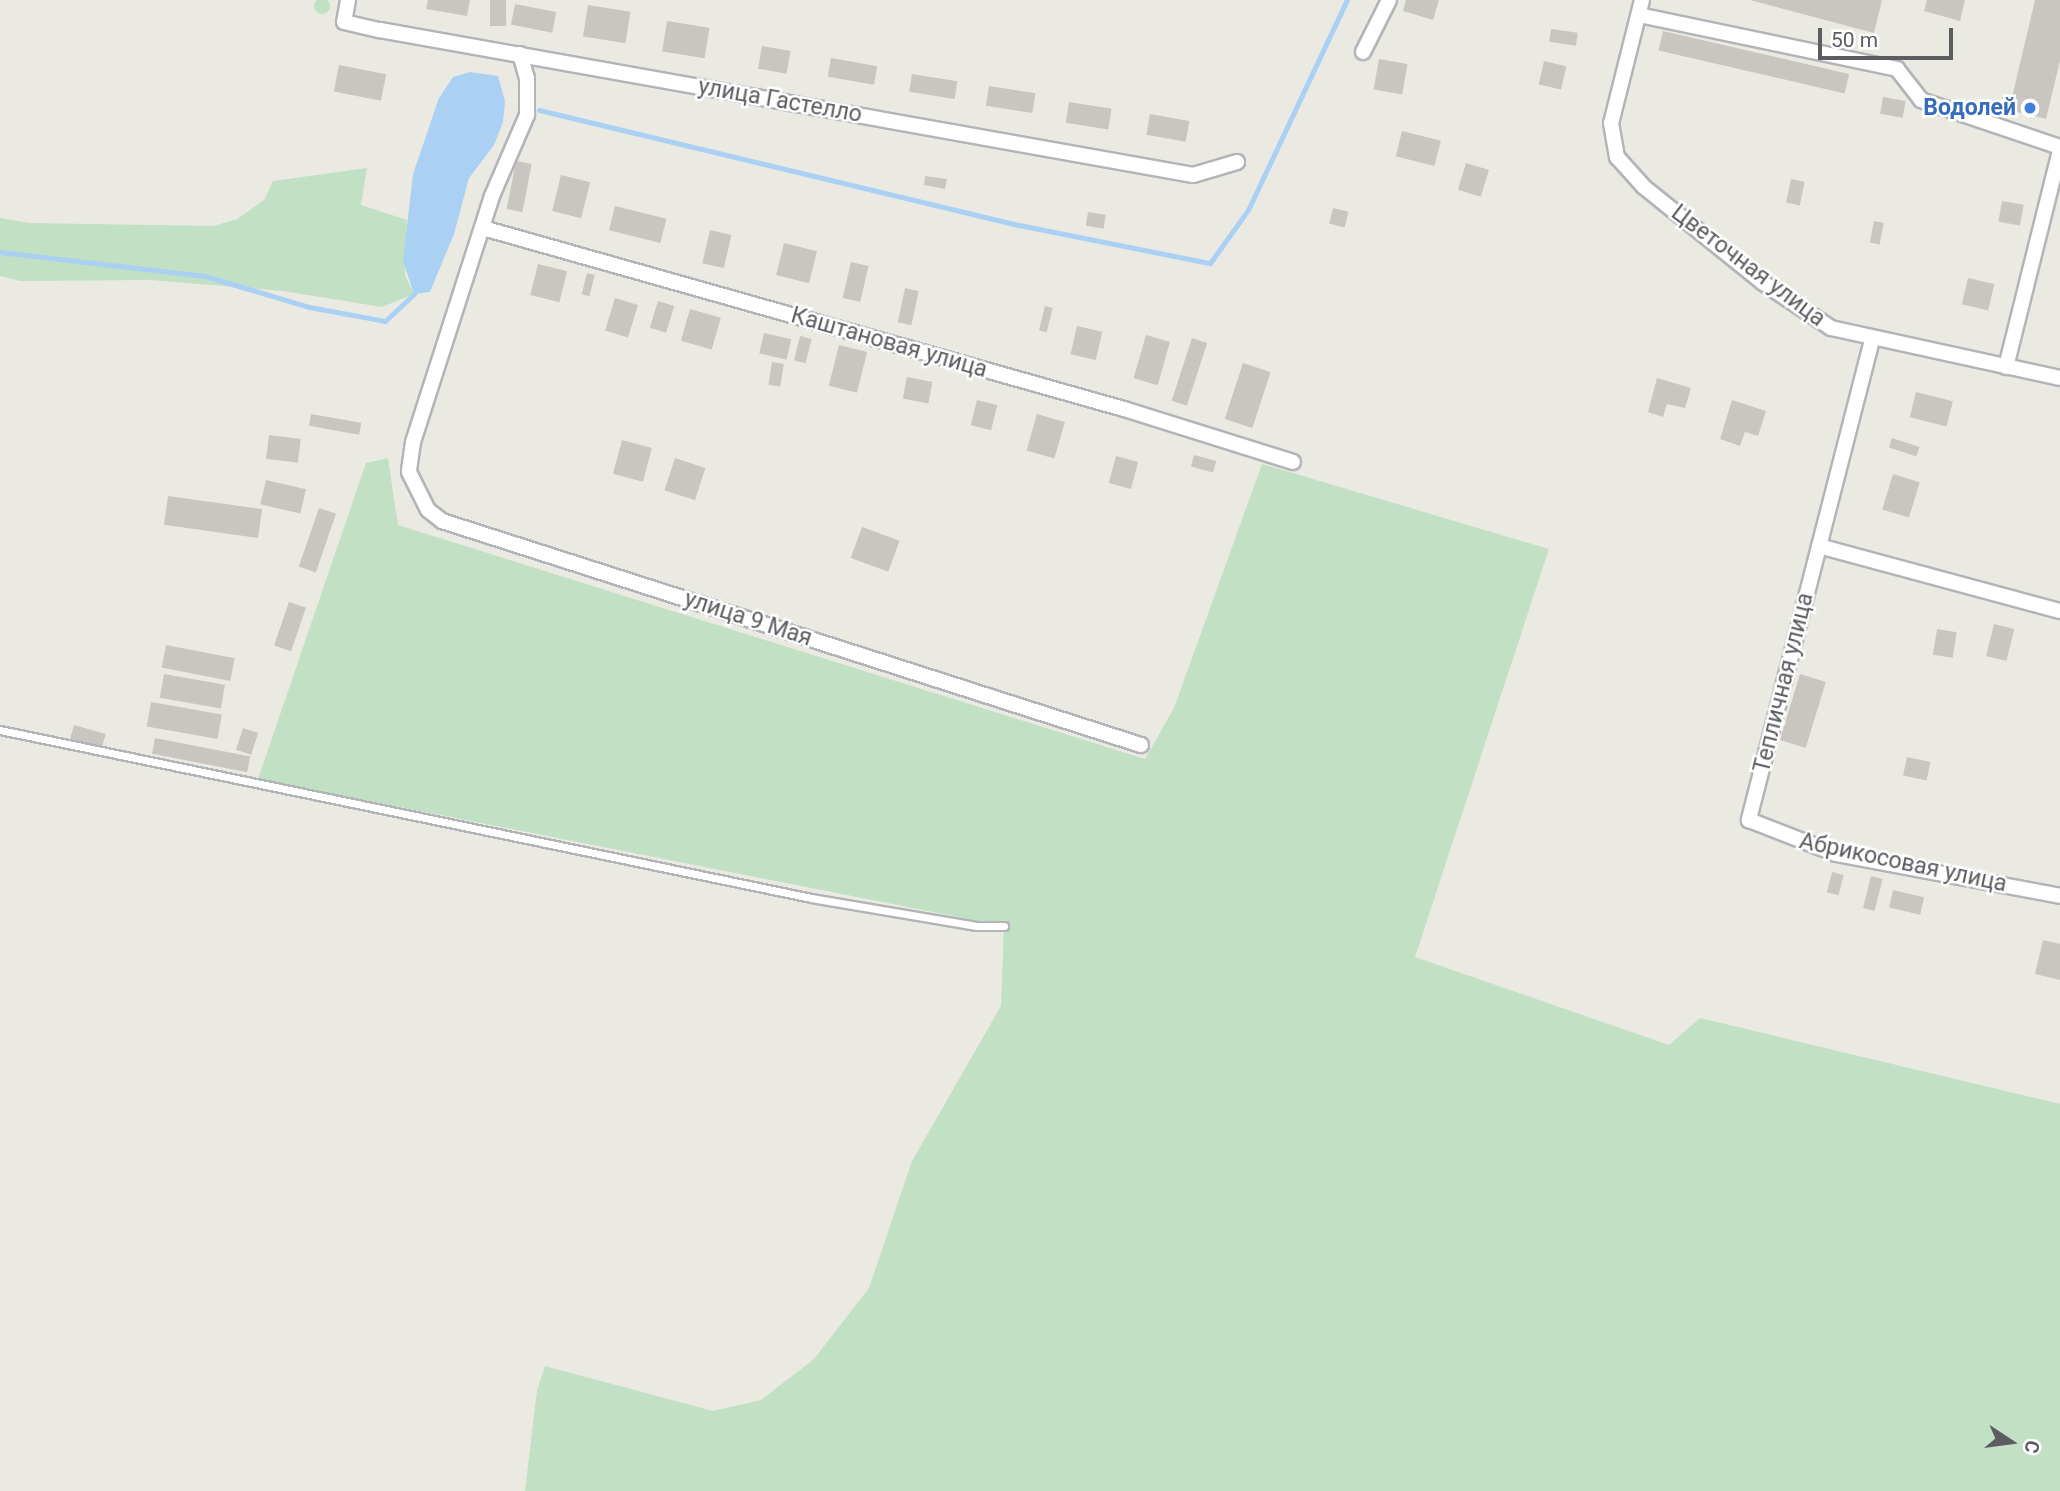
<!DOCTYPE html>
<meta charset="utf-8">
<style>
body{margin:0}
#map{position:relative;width:2060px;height:1491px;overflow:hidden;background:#ebeae2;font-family:Roboto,sans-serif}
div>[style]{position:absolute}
.green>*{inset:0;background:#c2e0c3}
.round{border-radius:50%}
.water>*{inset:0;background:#aad1f3}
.stream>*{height:5px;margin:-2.5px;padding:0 2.5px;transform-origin:2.5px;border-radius:2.5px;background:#aad1f3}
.building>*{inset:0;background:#c9c6c1;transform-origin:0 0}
.roads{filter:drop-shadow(2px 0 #b3b4b8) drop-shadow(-2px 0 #b3b4b8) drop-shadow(0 2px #b3b4b8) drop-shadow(0 -2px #b3b4b8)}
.service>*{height:7px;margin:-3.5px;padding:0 3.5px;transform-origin:3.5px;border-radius:3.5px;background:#fff}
.minor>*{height:14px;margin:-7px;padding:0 7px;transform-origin:7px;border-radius:7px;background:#fff}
.dots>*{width:19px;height:19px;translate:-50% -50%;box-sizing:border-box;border:4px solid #fff;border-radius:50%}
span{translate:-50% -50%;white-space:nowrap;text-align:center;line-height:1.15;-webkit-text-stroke:5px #fff;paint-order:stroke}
.street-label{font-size:23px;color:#5b5d61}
.shop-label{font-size:23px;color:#366cbe;font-weight:700}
.right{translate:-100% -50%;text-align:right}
.north{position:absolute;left:1976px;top:1407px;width:70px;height:70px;-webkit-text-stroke:5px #fff;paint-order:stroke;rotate:103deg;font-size:19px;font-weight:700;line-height:28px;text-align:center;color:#5b5d61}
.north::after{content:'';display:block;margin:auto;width:24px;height:32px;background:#5b5d61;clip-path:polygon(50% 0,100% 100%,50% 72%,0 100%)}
.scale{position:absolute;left:1818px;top:28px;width:135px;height:32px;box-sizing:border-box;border:4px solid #5b5d61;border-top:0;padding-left:9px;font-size:21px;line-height:24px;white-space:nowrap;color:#5b5d61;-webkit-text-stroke:5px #fff;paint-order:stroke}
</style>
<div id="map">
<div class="green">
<i class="round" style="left:314px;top:-2px;width:16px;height:16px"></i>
<i style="clip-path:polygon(367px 168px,361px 205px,407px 220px,405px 275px,414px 294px,382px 307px,283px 291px,151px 280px,20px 281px,0 276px,0 218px,29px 223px,214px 226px,237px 219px,264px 200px,273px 181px)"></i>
<i style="clip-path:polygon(388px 458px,398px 525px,1145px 759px,1174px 708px,1262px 464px,1549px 549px,1415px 957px,1669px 1045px,1700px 1018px,2060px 1104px,2060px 1491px,525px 1491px,537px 1390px,545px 1366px,713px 1411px,761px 1400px,814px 1359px,869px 1288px,912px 1161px,1001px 1006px,1004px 926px,258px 779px,366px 463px)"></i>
</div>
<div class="water">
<i style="clip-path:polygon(470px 72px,498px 76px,505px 101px,503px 122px,494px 145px,469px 178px,454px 234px,430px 292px,414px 294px,403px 261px,413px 174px,439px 98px,453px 77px)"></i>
</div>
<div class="stream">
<i style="left:539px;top:110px;width:494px;rotate:13.5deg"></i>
<i style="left:1019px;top:225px;width:195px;rotate:11.3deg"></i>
<i style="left:1210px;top:263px;width:65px;rotate:-54.4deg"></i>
<i style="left:1248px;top:210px;width:232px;rotate:-64.8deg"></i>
<i style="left:0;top:252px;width:206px;rotate:6.7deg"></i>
<i style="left:205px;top:276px;width:109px;rotate:16.6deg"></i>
<i style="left:309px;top:307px;width:77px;rotate:10.4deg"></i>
<i style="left:385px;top:321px;width:40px;rotate:-43deg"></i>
</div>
<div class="building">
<i style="clip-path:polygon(428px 0,470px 0,467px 16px,426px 9px)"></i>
<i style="left:490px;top:0;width:16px;height:26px"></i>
<i style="clip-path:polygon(1406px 0,1439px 0,1433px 20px,1403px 11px)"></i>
<i style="clip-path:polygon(1750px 0,1882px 0,1874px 33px)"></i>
<i style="clip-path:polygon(1927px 0,1965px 0,1960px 21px,1924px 11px)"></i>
<i style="clip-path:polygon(2035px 0,2060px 0,2060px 61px,2046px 119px,2009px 110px)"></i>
<i style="left:515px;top:4px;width:42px;height:21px;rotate:11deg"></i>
<i style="left:588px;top:5px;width:43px;height:32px;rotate:9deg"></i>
<i style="left:667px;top:21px;width:43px;height:31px;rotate:9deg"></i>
<i style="left:1551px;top:29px;width:27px;height:13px;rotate:8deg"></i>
<i style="left:1663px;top:31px;width:191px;height:20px;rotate:13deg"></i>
<i style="left:762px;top:46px;width:29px;height:23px;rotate:10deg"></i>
<i style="left:831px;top:58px;width:47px;height:19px;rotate:10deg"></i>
<i style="left:1379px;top:59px;width:29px;height:31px;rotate:10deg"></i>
<i style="left:1544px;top:61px;width:23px;height:24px;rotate:13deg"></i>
<i style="left:339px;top:65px;width:48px;height:27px;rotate:11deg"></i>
<i style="left:912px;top:74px;width:46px;height:18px;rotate:9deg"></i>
<i style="left:989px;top:86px;width:47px;height:20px;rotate:9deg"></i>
<i style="left:1883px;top:97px;width:23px;height:17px;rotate:10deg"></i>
<i style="left:1069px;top:102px;width:43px;height:21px;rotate:9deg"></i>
<i style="left:1150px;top:114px;width:40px;height:21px;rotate:10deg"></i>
<i style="left:1402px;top:131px;width:40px;height:26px;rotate:14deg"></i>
<i style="left:516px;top:161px;width:16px;height:49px;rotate:11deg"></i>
<i style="left:1466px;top:163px;width:24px;height:28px;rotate:17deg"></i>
<i style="left:561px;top:175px;width:30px;height:37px;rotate:14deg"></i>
<i style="clip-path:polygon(925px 176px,947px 179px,945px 189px,924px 185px)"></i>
<i style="left:1791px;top:179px;width:14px;height:24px;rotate:12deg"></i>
<i style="left:2002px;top:201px;width:22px;height:21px;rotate:10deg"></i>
<i style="left:615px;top:206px;width:53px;height:25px;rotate:14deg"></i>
<i style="left:1333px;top:208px;width:16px;height:16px;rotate:14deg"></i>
<i style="left:1088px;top:212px;width:18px;height:14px;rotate:9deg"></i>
<i style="left:1874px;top:221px;width:10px;height:22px;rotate:11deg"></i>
<i style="left:710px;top:230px;width:22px;height:34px;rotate:13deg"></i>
<i style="left:784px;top:243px;width:34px;height:33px;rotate:14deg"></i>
<i style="left:851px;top:262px;width:18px;height:37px;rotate:13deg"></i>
<i style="left:538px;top:264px;width:30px;height:32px;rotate:14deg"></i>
<i style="left:587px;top:273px;width:8px;height:22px;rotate:14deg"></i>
<i style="left:1968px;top:278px;width:27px;height:27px;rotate:13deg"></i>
<i style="left:905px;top:288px;width:14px;height:35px;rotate:12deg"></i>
<i style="left:615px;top:298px;width:24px;height:34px;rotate:17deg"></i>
<i style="left:658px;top:301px;width:17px;height:28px;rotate:17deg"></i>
<i style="left:1045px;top:306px;width:8px;height:25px;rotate:14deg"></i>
<i style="left:690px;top:309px;width:32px;height:33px;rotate:16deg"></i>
<i style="left:1077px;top:326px;width:26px;height:29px;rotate:13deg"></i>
<i style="left:764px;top:333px;width:28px;height:21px;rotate:13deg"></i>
<i style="left:1146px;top:335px;width:25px;height:45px;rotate:16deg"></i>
<i style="left:800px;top:336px;width:12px;height:25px;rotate:14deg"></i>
<i style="left:1192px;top:338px;width:16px;height:66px;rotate:18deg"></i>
<i style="left:839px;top:345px;width:29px;height:42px;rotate:14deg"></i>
<i style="left:772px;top:362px;width:12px;height:23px;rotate:9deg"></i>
<i style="left:1243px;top:363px;width:29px;height:59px;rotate:18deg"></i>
<i style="left:907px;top:377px;width:26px;height:22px;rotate:11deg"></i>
<i style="clip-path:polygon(1657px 378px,1691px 388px,1685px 408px,1667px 404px,1663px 417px,1648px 412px)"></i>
<i style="left:1916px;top:392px;width:38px;height:26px;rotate:14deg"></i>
<i style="left:977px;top:400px;width:21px;height:26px;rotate:14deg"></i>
<i style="clip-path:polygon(1732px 400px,1766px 411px,1758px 436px,1745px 432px,1740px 446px,1720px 439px)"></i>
<i style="left:311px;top:414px;width:51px;height:12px;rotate:10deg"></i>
<i style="left:1037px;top:414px;width:29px;height:38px;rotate:16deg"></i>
<i style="left:269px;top:435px;width:32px;height:24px;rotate:7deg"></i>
<i style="left:1892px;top:438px;width:29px;height:10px;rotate:18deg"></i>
<i style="left:622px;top:440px;width:31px;height:35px;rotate:15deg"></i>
<i style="left:1194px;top:455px;width:23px;height:12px;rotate:15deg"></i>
<i style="left:1116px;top:456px;width:23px;height:28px;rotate:15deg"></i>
<i style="left:675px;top:458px;width:32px;height:34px;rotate:18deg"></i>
<i style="left:1893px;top:474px;width:28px;height:37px;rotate:17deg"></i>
<i style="left:266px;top:480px;width:41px;height:25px;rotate:13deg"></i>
<i style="left:168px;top:496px;width:95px;height:29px;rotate:8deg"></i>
<i style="left:319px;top:508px;width:18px;height:62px;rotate:19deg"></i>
<i style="left:862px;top:527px;width:40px;height:33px;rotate:20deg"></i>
<i style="left:289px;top:602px;width:18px;height:46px;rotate:19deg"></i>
<i style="left:1994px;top:624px;width:21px;height:33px;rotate:14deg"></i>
<i style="left:1937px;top:629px;width:20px;height:26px;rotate:9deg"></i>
<i style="left:166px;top:645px;width:70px;height:23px;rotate:11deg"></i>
<i style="left:164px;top:674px;width:62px;height:24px;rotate:10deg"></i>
<i style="left:1800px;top:674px;width:27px;height:69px;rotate:17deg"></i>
<i style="left:151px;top:702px;width:72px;height:25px;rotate:10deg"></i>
<i style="left:74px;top:725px;width:33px;height:14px;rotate:16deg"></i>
<i style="left:243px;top:728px;width:16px;height:23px;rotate:18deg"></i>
<i style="left:155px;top:738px;width:97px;height:16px;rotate:11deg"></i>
<i style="left:1907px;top:757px;width:24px;height:19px;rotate:12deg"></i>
<i style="left:1832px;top:872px;width:12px;height:21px;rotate:14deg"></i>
<i style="left:1871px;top:876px;width:12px;height:33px;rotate:14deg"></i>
<i style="left:1893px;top:890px;width:32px;height:18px;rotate:13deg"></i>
<i style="clip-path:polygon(2043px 940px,2060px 944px,2060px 980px,2035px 974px)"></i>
</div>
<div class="roads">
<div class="service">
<i style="left:0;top:730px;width:828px;rotate:11.7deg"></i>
<i style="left:811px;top:898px;width:168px;rotate:9.6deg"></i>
<i style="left:977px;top:926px;width:27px"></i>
</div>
<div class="minor">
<i style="left:348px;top:0;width:22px;rotate:100deg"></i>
<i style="left:344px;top:22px;width:37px;rotate:13deg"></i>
<i style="left:380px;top:30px;width:826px;rotate:10.11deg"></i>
<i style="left:1193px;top:175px;width:46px;rotate:-16.5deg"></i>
<i style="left:1642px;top:0;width:127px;rotate:104.1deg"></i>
<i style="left:1611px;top:123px;width:35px;rotate:80deg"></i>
<i style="left:1617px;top:157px;width:40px;rotate:48deg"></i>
<i style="left:1644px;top:187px;width:151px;rotate:38.8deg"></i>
<i style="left:1762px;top:282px;width:83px;rotate:33.7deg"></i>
<i style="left:1831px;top:328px;width:234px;rotate:12.3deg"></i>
<i style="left:1639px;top:15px;width:264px;rotate:11.8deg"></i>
<i style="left:1897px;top:69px;width:39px;rotate:52deg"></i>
<i style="left:1921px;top:100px;width:147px;rotate:18.7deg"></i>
<i style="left:1363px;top:52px;width:58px;rotate:-63.4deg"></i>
<i style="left:520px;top:54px;width:25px;rotate:74deg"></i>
<i style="left:527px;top:78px;width:37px;rotate:90deg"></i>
<i style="left:527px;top:115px;width:88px;rotate:113.4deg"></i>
<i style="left:492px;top:196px;width:258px;rotate:107.8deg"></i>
<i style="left:413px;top:442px;width:30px;rotate:98deg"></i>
<i style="left:409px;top:472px;width:42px;rotate:63.4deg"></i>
<i style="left:428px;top:510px;width:18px;rotate:38deg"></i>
<i style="left:442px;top:521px;width:734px;rotate:17.77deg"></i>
<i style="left:483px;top:228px;width:666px;rotate:15.77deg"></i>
<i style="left:1124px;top:409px;width:177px;rotate:17.4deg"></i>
<i style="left:1872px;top:340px;width:496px;rotate:104.4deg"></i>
<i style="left:1749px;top:820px;width:93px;rotate:21.3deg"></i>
<i style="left:1836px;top:854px;width:228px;rotate:10.6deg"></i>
<i style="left:2006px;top:367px;width:223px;rotate:-76deg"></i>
<i style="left:1819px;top:546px;width:250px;rotate:15.1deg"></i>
</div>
</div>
<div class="dots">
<i style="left:2030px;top:108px;background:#3f7fe0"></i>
</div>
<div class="street-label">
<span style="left:780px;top:101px;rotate:10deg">улица Гастелло</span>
<span style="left:1748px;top:266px;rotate:37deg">Цветочная улица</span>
<span style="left:889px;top:343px;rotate:16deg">Каштановая улица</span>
<span style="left:748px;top:619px;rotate:18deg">улица 9 Мая</span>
<span style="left:1784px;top:683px;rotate:-76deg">Тепличная улица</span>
<span style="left:1903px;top:863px;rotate:12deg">Абрикосовая улица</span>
</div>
<div class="shop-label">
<span class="right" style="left:2016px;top:108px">Водолей</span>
</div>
<div class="north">С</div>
<div class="scale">50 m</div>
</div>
